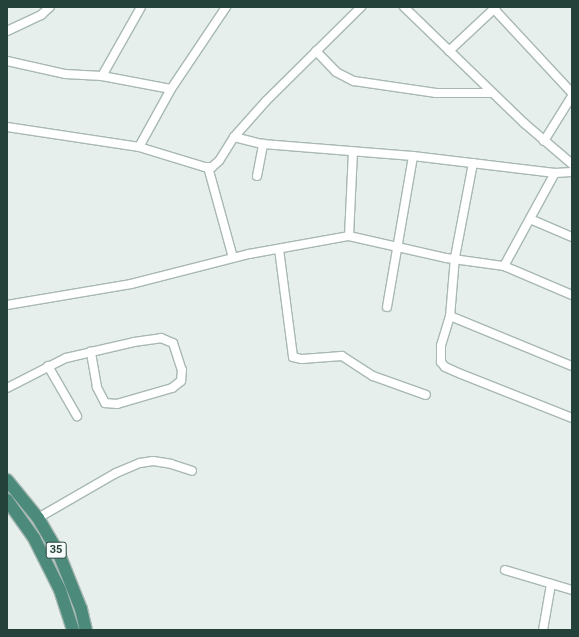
<!DOCTYPE html>
<style>
body{margin:0}
#map{position:relative;width:579px;height:637px;overflow:hidden;background:#e6efeb;font-family:Roboto,sans-serif}
div>[style]{position:absolute}
.roads{filter:drop-shadow(1px 0 #a8b8b2) drop-shadow(-1px 0 #a8b8b2) drop-shadow(0 1px #a8b8b2) drop-shadow(0 -1px #a8b8b2)}
.minor>*{height:8px;margin:-4px;padding:0 4px;transform-origin:4px;border-radius:4px;background:#fff}
.trunk>*{height:12px;margin:-6px;padding:0 6px;transform-origin:6px;border-radius:6px;background:#4c8a7c}
span{translate:-50% -50%;white-space:nowrap;text-align:center;line-height:1.15;-webkit-text-stroke:3px #f7fbf9;paint-order:stroke}
.shield-label span{padding:1px 3px;background:#f7fbf9;border:1px solid;border-radius:3px;-webkit-text-stroke-width:0}
.shield-label{font-size:11px;color:#24423a;font-weight:700}
.frame{position:absolute;inset:0;border:8px solid #24423a;pointer-events:none}
</style>
<div id="map">
<div class="roads">
<div class="minor">
<i style="left:404px;top:7px;width:167px;rotate:44deg"></i>
<i style="left:524px;top:123px;width:63px;rotate:40.5deg"></i>
<i style="left:494px;top:9px;width:115px;rotate:47.1deg"></i>
<i style="left:7px;top:31px;width:38px;rotate:-25deg"></i>
<i style="left:41px;top:15px;width:12px;rotate:-42deg"></i>
<i style="left:316px;top:51px;width:29px;rotate:46deg"></i>
<i style="left:336px;top:72px;width:20px;rotate:27deg"></i>
<i style="left:354px;top:81px;width:83px;rotate:8.3deg"></i>
<i style="left:436px;top:93px;width:56px"></i>
<i style="left:449px;top:51px;width:64px;rotate:-43.1deg"></i>
<i style="left:7px;top:61px;width:59px;rotate:12.6deg"></i>
<i style="left:65px;top:74px;width:37px;rotate:3deg"></i>
<i style="left:102px;top:76px;width:70px;rotate:10.7deg"></i>
<i style="left:171px;top:89px;width:66px;rotate:118.9deg"></i>
<i style="left:102px;top:76px;width:79px;rotate:-60.5deg"></i>
<i style="left:171px;top:89px;width:99px;rotate:-56.1deg"></i>
<i style="left:7px;top:127px;width:134px;rotate:8.6deg"></i>
<i style="left:139px;top:147px;width:69px;rotate:16.9deg"></i>
<i style="left:205px;top:167px;width:7px"></i>
<i style="left:212px;top:167px;width:9px;rotate:-41deg"></i>
<i style="left:219px;top:161px;width:28px;rotate:-58deg"></i>
<i style="left:234px;top:137px;width:48px;rotate:-48.4deg"></i>
<i style="left:266px;top:101px;width:134px;rotate:-44.7deg"></i>
<i style="left:234px;top:137px;width:30px;rotate:14deg"></i>
<i style="left:263px;top:144px;width:150px;rotate:4.6deg"></i>
<i style="left:413px;top:156px;width:143px;rotate:6.8deg"></i>
<i style="left:555px;top:173px;width:17px;rotate:-3deg"></i>
<i style="left:544px;top:141px;width:53px;rotate:-58.1deg"></i>
<i style="left:473px;top:163px;width:96px;rotate:100.8deg"></i>
<i style="left:455px;top:257px;width:59px;rotate:94.8deg"></i>
<i style="left:450px;top:316px;width:31px;rotate:107deg"></i>
<i style="left:441px;top:346px;width:16px;rotate:90deg"></i>
<i style="left:441px;top:362px;width:6px;rotate:51deg"></i>
<i style="left:445px;top:367px;width:17px;rotate:24deg"></i>
<i style="left:461px;top:374px;width:119px;rotate:21.6deg"></i>
<i style="left:208px;top:167px;width:94px;rotate:74.6deg"></i>
<i style="left:257px;top:176px;width:33px;rotate:-79deg"></i>
<i style="left:530px;top:219px;width:46px;rotate:23.2deg"></i>
<i style="left:349px;top:236px;width:84px;rotate:-87.3deg"></i>
<i style="left:279px;top:249px;width:109px;rotate:82.6deg"></i>
<i style="left:293px;top:357px;width:9px;rotate:13deg"></i>
<i style="left:302px;top:359px;width:40px;rotate:-4.3deg"></i>
<i style="left:342px;top:356px;width:37px;rotate:33deg"></i>
<i style="left:373px;top:376px;width:56px;rotate:19.7deg"></i>
<i style="left:504px;top:266px;width:106px;rotate:-61.3deg"></i>
<i style="left:7px;top:305px;width:126px;rotate:-9.6deg"></i>
<i style="left:131px;top:284px;width:122px;rotate:-14.3deg"></i>
<i style="left:249px;top:254px;width:102px;rotate:-10.2deg"></i>
<i style="left:349px;top:236px;width:99px;rotate:12.8deg"></i>
<i style="left:446px;top:258px;width:59px;rotate:7.9deg"></i>
<i style="left:504px;top:266px;width:74px;rotate:23.1deg"></i>
<i style="left:387px;top:307px;width:153px;rotate:-80.2deg"></i>
<i style="left:450px;top:316px;width:132px;rotate:22.3deg"></i>
<i style="left:48px;top:366px;width:58px;rotate:59.9deg"></i>
<i style="left:7px;top:388px;width:66px;rotate:-27deg"></i>
<i style="left:66px;top:358px;width:26px;rotate:-13deg"></i>
<i style="left:91px;top:352px;width:44px;rotate:-13.1deg"></i>
<i style="left:134px;top:342px;width:27px;rotate:-8deg"></i>
<i style="left:161px;top:338px;width:13px;rotate:23deg"></i>
<i style="left:173px;top:343px;width:28px;rotate:72deg"></i>
<i style="left:182px;top:370px;width:11px;rotate:95deg"></i>
<i style="left:181px;top:381px;width:11px;rotate:142deg"></i>
<i style="left:172px;top:388px;width:57px;rotate:163.8deg"></i>
<i style="left:117px;top:404px;width:12px;rotate:-175deg"></i>
<i style="left:105px;top:403px;width:18px;rotate:-117deg"></i>
<i style="left:97px;top:387px;width:36px;rotate:-100deg"></i>
<i style="left:38px;top:518px;width:90px;rotate:-30deg"></i>
<i style="left:116px;top:473px;width:26px;rotate:-23deg"></i>
<i style="left:140px;top:463px;width:13px;rotate:-9deg"></i>
<i style="left:153px;top:461px;width:18px;rotate:9deg"></i>
<i style="left:171px;top:464px;width:22px;rotate:18deg"></i>
<i style="left:505px;top:570px;width:70px;rotate:16.6deg"></i>
<i style="left:543px;top:630px;width:47px;rotate:-80.1deg"></i>
</div>
<div class="trunk">
<i style="left:7px;top:480px;width:49px;rotate:50.8deg"></i>
<i style="left:38px;top:518px;width:42px;rotate:59.7deg"></i>
<i style="left:59px;top:554px;width:59px;rotate:68.2deg"></i>
<i style="left:81px;top:609px;width:22px;rotate:77deg"></i>
<i style="left:7px;top:500px;width:47px;rotate:54.6deg"></i>
<i style="left:34px;top:538px;width:58px;rotate:63.4deg"></i>
<i style="left:60px;top:590px;width:42px;rotate:72deg"></i>
</div>
</div>
<div class="shield-label">
<span style="left:56px;top:550px">35</span>
</div>
<div class="frame"></div>
</div>
